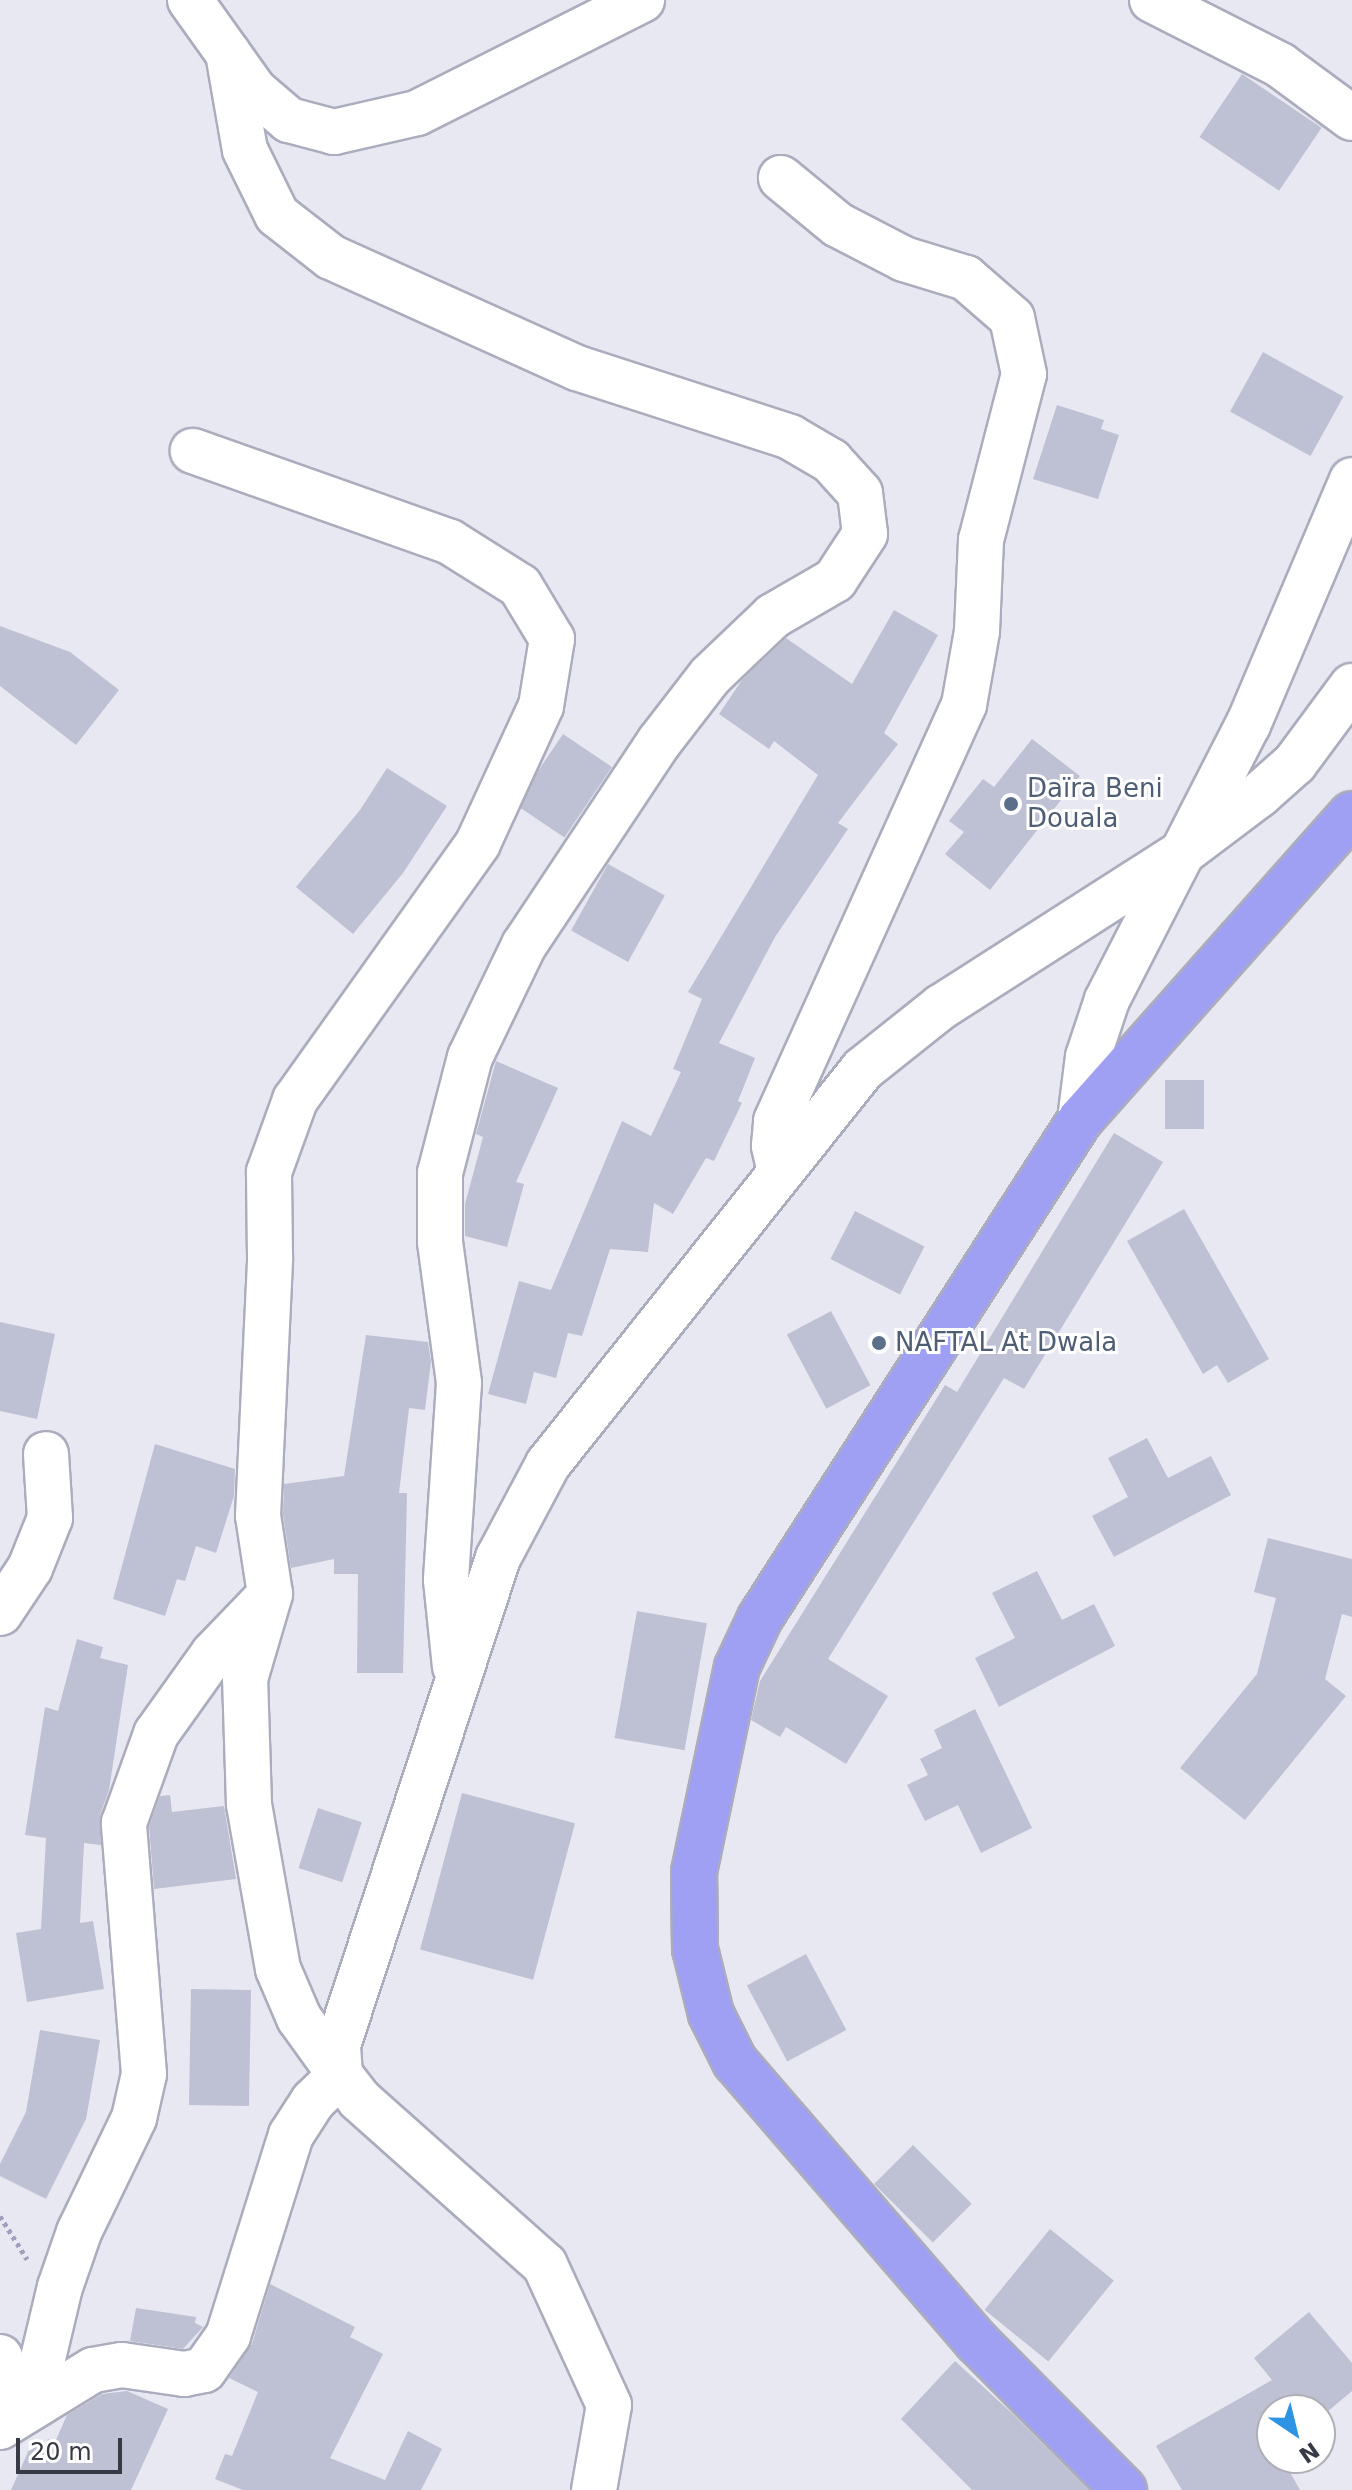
<!DOCTYPE html>
<meta charset="utf-8">
<style>
body{margin:0}
#map{position:relative;width:1352px;height:2490px;overflow:hidden;background:#e8e8f2;font-family:"DejaVu Sans",sans-serif}
div>[style]{position:absolute}
.building>*{inset:0;background:#bec1d3;transform-origin:0 0}
.path>*{height:5px;margin-top:-2.5px;transform-origin:0;background:repeating-linear-gradient(90deg,#9ea0bd 0 4px,transparent 0 8px)}
.roads{filter:drop-shadow(2px 0 #abacbd) drop-shadow(-2px 0 #abacbd) drop-shadow(0 2px #abacbd) drop-shadow(0 -2px #abacbd)}
.minor>*{height:44px;margin:-22px;padding:0 22px;transform-origin:22px;border-radius:22px;background:#fff}
.major>*{height:44px;margin:-22px;padding:0 22px;transform-origin:22px;border-radius:22px;background:#9f9ff4}
.dots>*{width:22px;height:22px;translate:-50% -50%;box-sizing:border-box;border:4px solid #fff;border-radius:50%}
span{translate:-50% -50%;white-space:nowrap;text-align:center;line-height:1.15;-webkit-text-stroke:6px #fff;paint-order:stroke}
.service-label{font-size:26px;color:#4e5e75}
.left{translate:0 -50%;text-align:left}
.north{position:absolute;left:1256px;top:2394px;width:80px;height:80px;box-sizing:border-box;background:#fff;border:2px solid #afb0b5;border-radius:50%;rotate:145deg;font-size:22px;font-weight:700;line-height:32px;text-align:center;color:#373945}
.north::after{content:'';display:block;margin:auto;width:28px;height:36px;background:#2d94e4;clip-path:polygon(50% 0,100% 100%,50% 72%,0 100%)}
.scale{position:absolute;left:16px;top:2438px;width:106px;height:36px;box-sizing:border-box;border:4px solid #373945;border-top:0;padding-left:10px;font-size:24px;line-height:28px;white-space:nowrap;color:#373945;-webkit-text-stroke:6px #fff;paint-order:stroke}
</style>
<div id="map">
<div class="building">
<i style="left:1242px;top:74px;width:96px;height:76px;rotate:34deg"></i>
<i style="left:1263px;top:352px;width:92px;height:68px;rotate:29deg"></i>
<i style="clip-path:polygon(1057px 405px,1104px 420px,1101px 429px,1119px 435px,1098px 499px,1033px 479px)"></i>
<i style="clip-path:polygon(894px 610px,938px 635px,884px 733px,898px 744px,838px 823px,848px 829px,775px 937px,719px 1043px,755px 1058px,738px 1101px,742px 1103px,714px 1161px,706px 1158px,673px 1214px,654px 1203px,648px 1252px,610px 1249px,582px 1336px,568px 1333px,556px 1378px,534px 1372px,526px 1404px,488px 1394px,519px 1281px,551px 1290px,622px 1121px,651px 1136px,681px 1072px,673px 1069px,702px 999px,688px 992px,818px 775px,774px 741px,769px 749px,719px 714px,742px 680px,786px 638px,852px 684px)"></i>
<i style="clip-path:polygon(0 626px,70px 652px,119px 690px,76px 745px,0 686px)"></i>
<i style="left:563px;top:734px;width:59px;height:85px;rotate:34deg"></i>
<i style="clip-path:polygon(1032px 739px,1080px 776px,990px 890px,945px 854px,964px 832px,949px 821px,983px 779px,994px 787px)"></i>
<i style="clip-path:polygon(387px 768px,447px 806px,403px 873px,353px 934px,296px 887px,360px 810px)"></i>
<i style="left:608px;top:864px;width:65px;height:76px;rotate:29deg"></i>
<i style="clip-path:polygon(496px 1061px,558px 1088px,516px 1182px,524px 1184px,507px 1247px,465px 1236px,465px 1204px,483px 1137px,476px 1134px)"></i>
<i style="left:1165px;top:1080px;width:39px;height:49px"></i>
<i style="clip-path:polygon(1114px 1133px,1163px 1162px,1024px 1389px,1004px 1378px,828px 1659px,888px 1696px,846px 1764px,786px 1727px,780px 1737px,751px 1720px,760px 1681px,945px 1385px,957px 1392px)"></i>
<i style="clip-path:polygon(1184px 1209px,1269px 1359px,1228px 1383px,1217px 1365px,1203px 1374px,1127px 1241px)"></i>
<i style="left:855px;top:1211px;width:78px;height:54px;rotate:27deg"></i>
<i style="left:831px;top:1311px;width:84px;height:50px;rotate:62deg"></i>
<i style="clip-path:polygon(0 1322px,55px 1334px,37px 1419px,0 1411px)"></i>
<i style="clip-path:polygon(366px 1335px,428px 1342px,431px 1362px,425px 1410px,409px 1408px,399px 1493px,407px 1493px,403px 1673px,357px 1673px,358px 1574px,334px 1574px,334px 1559px,291px 1568px,283px 1515px,284px 1484px,344px 1476px)"></i>
<i style="clip-path:polygon(1147px 1438px,1168px 1478px,1211px 1456px,1231px 1495px,1114px 1557px,1092px 1516px,1128px 1497px,1108px 1458px)"></i>
<i style="clip-path:polygon(155px 1444px,235px 1469px,234px 1496px,216px 1553px,196px 1546px,185px 1581px,177px 1579px,165px 1616px,113px 1599px)"></i>
<i style="clip-path:polygon(1268px 1538px,1352px 1559px,1352px 1617px,1342px 1614px,1325px 1679px,1346px 1696px,1245px 1820px,1180px 1768px,1257px 1674px,1276px 1598px,1254px 1592px)"></i>
<i style="clip-path:polygon(1037px 1571px,1062px 1620px,1094px 1604px,1115px 1646px,999px 1707px,975px 1658px,1015px 1638px,992px 1593px)"></i>
<i style="left:637px;top:1611px;width:71px;height:129px;rotate:10deg"></i>
<i style="clip-path:polygon(77px 1639px,103px 1647px,100px 1658px,128px 1665px,109px 1790px,100px 1815px,101px 1845px,84px 1843px,80px 1923px,93px 1921px,104px 1989px,27px 2002px,16px 1933px,41px 1929px,46px 1838px,25px 1835px,45px 1707px,58px 1711px)"></i>
<i style="clip-path:polygon(975px 1709px,1032px 1828px,981px 1853px,958px 1805px,925px 1821px,907px 1785px,928px 1775px,920px 1759px,942px 1748px,934px 1730px)"></i>
<i style="left:462px;top:1793px;width:117px;height:162px;rotate:15deg"></i>
<i style="clip-path:polygon(170px 1795px,172px 1812px,224px 1806px,236px 1879px,154px 1889px,149px 1826px,160px 1796px)"></i>
<i style="left:318px;top:1808px;width:46px;height:63px;rotate:18deg"></i>
<i style="left:806px;top:1954px;width:86px;height:67px;rotate:62deg"></i>
<i style="left:191px;top:1989px;width:60px;height:116px;rotate:1deg"></i>
<i style="clip-path:polygon(40px 2030px,100px 2040px,86px 2119px,46px 2199px,0 2176px,0 2164px,26px 2112px)"></i>
<i style="left:913px;top:2145px;width:83px;height:55px;rotate:45deg"></i>
<i style="left:1050px;top:2229px;width:82px;height:104px;rotate:39deg"></i>
<i style="clip-path:polygon(270px 2284px,355px 2327px,350px 2337px,383px 2354px,330px 2458px,385px 2480px,408px 2431px,442px 2449px,421px 2490px,243px 2490px,215px 2479px,225px 2454px,232px 2456px,258px 2392px,229px 2378px,252px 2344px)"></i>
<i style="clip-path:polygon(136px 2308px,196px 2317px,195px 2323px,203px 2327px,183px 2349px,130px 2341px)"></i>
<i style="clip-path:polygon(1309px 2312px,1352px 2363px,1352px 2391px,1320px 2418px,1320px 2410px,1272px 2410px,1272px 2458px,1282px 2458px,1300px 2490px,1182px 2490px,1156px 2446px,1272px 2380px,1254px 2358px)"></i>
<i style="clip-path:polygon(955px 2361px,1014px 2415px,1089px 2490px,972px 2490px,901px 2419px)"></i>
<i style="clip-path:polygon(127px 2391px,168px 2409px,131px 2490px,11px 2490px,32px 2443px,44px 2448px,48px 2439px,55px 2442px,67px 2415px,102px 2394px)"></i>
</div>
<div class="path">
<i style="left:0;top:2216px;width:51px;rotate:57.9deg"></i>
</div>
<div class="roads">
<div class="minor">
<i style="left:190px;top:0;width:112px;rotate:54.5deg"></i>
<i style="left:255px;top:91px;width:45px;rotate:40.5deg"></i>
<i style="left:289px;top:120px;width:47px;rotate:14.9deg"></i>
<i style="left:334px;top:132px;width:85px;rotate:-12.9deg"></i>
<i style="left:417px;top:113px;width:252px;rotate:-26.7deg"></i>
<i style="left:1152px;top:0;width:144px;rotate:26.9deg"></i>
<i style="left:1280px;top:65px;width:89px;rotate:36.4deg"></i>
<i style="left:228px;top:53px;width:98px;rotate:80.1deg"></i>
<i style="left:245px;top:150px;width:72px;rotate:63.8deg"></i>
<i style="left:277px;top:215px;width:68px;rotate:37.9deg"></i>
<i style="left:331px;top:257px;width:270px;rotate:24.3deg"></i>
<i style="left:577px;top:368px;width:224px;rotate:17.9deg"></i>
<i style="left:790px;top:437px;width:48px;rotate:30.3deg"></i>
<i style="left:831px;top:461px;width:43px;rotate:47.8deg"></i>
<i style="left:860px;top:493px;width:41px;rotate:83deg"></i>
<i style="left:865px;top:534px;width:55px;rotate:123.1deg"></i>
<i style="left:835px;top:580px;width:72px;rotate:149.9deg"></i>
<i style="left:773px;top:616px;width:87px;rotate:136.4deg"></i>
<i style="left:710px;top:676px;width:83px;rotate:127.7deg"></i>
<i style="left:659px;top:742px;width:244px;rotate:123.6deg"></i>
<i style="left:524px;top:945px;width:124px;rotate:115.7deg"></i>
<i style="left:470px;top:1057px;width:120px;rotate:104.5deg"></i>
<i style="left:440px;top:1173px;width:69px;rotate:90deg"></i>
<i style="left:440px;top:1242px;width:142px;rotate:82.3deg"></i>
<i style="left:459px;top:1383px;width:197px;rotate:93.8deg"></i>
<i style="left:446px;top:1580px;width:87px;rotate:84.1deg"></i>
<i style="left:1080px;top:1120px;width:64px;rotate:-82.8deg"></i>
<i style="left:1088px;top:1057px;width:60px;rotate:-71.6deg"></i>
<i style="left:1107px;top:1000px;width:309px;rotate:-62.9deg"></i>
<i style="left:1248px;top:725px;width:266px;rotate:-67deg"></i>
<i style="left:780px;top:1172px;width:27px;rotate:-103deg"></i>
<i style="left:774px;top:1146px;width:25px;rotate:-85deg"></i>
<i style="left:776px;top:1121px;width:457px;rotate:-65.7deg"></i>
<i style="left:964px;top:705px;width:75px;rotate:-80deg"></i>
<i style="left:977px;top:631px;width:91px;rotate:-87.5deg"></i>
<i style="left:981px;top:540px;width:171px;rotate:-75.5deg"></i>
<i style="left:1024px;top:374px;width:57px;rotate:-102.1deg"></i>
<i style="left:1012px;top:318px;width:61px;rotate:-139deg"></i>
<i style="left:966px;top:278px;width:65px;rotate:-163deg"></i>
<i style="left:904px;top:259px;width:74px;rotate:-152.7deg"></i>
<i style="left:838px;top:225px;width:74px;rotate:-140.5deg"></i>
<i style="left:0;top:1613px;width:54px;rotate:-56.3deg"></i>
<i style="left:30px;top:1568px;width:54px;rotate:-68.2deg"></i>
<i style="left:50px;top:1518px;width:64px;rotate:-93.6deg"></i>
<i style="left:0;top:2357px;width:21px;rotate:71deg"></i>
<i style="left:7px;top:2377px;width:39px;rotate:100deg"></i>
<i style="left:13px;top:2412px;width:45px;rotate:-54.9deg"></i>
<i style="left:39px;top:2375px;width:90px;rotate:-76.6deg"></i>
<i style="left:60px;top:2287px;width:58px;rotate:-70.9deg"></i>
<i style="left:79px;top:2232px;width:127px;rotate:-64.2deg"></i>
<i style="left:134px;top:2118px;width:45px;rotate:-77.2deg"></i>
<i style="left:144px;top:2074px;width:252px;rotate:-94.6deg"></i>
<i style="left:124px;top:1823px;width:95px;rotate:-70.2deg"></i>
<i style="left:156px;top:1734px;width:98px;rotate:-54.5deg"></i>
<i style="left:213px;top:1654px;width:76px;rotate:-46.1deg"></i>
<i style="left:0;top:2427px;width:109px;rotate:-31.5deg"></i>
<i style="left:93px;top:2370px;width:29px;rotate:-10deg"></i>
<i style="left:122px;top:2365px;width:63px;rotate:8.3deg"></i>
<i style="left:184px;top:2374px;width:20px;rotate:-11deg"></i>
<i style="left:204px;top:2370px;width:42px;rotate:-54.8deg"></i>
<i style="left:228px;top:2336px;width:211px;rotate:-72.6deg"></i>
<i style="left:291px;top:2135px;width:40px;rotate:-57.1deg"></i>
<i style="left:313px;top:2101px;width:37px;rotate:-44deg"></i>
<i style="left:340px;top:2075px;width:70px;rotate:-125.7deg"></i>
<i style="left:299px;top:2018px;width:53px;rotate:-113.2deg"></i>
<i style="left:278px;top:1969px;width:168px;rotate:-100deg"></i>
<i style="left:249px;top:1804px;width:125px;rotate:-91.8deg"></i>
<i style="left:245px;top:1679px;width:89px;rotate:-73.6deg"></i>
<i style="left:270px;top:1594px;width:79px;rotate:-98.7deg"></i>
<i style="left:258px;top:1516px;width:259px;rotate:-87.3deg"></i>
<i style="left:270px;top:1257px;width:85px;rotate:-90.7deg"></i>
<i style="left:269px;top:1172px;width:77px;rotate:-70.1deg"></i>
<i style="left:295px;top:1100px;width:315px;rotate:-54.5deg"></i>
<i style="left:478px;top:843px;width:151px;rotate:-65.3deg"></i>
<i style="left:541px;top:706px;width:68px;rotate:-80.7deg"></i>
<i style="left:552px;top:639px;width:62px;rotate:-121.1deg"></i>
<i style="left:520px;top:586px;width:83px;rotate:-147.8deg"></i>
<i style="left:450px;top:542px;width:273px;rotate:-160.5deg"></i>
<i style="left:594px;top:2490px;width:86px;rotate:-80deg"></i>
<i style="left:609px;top:2405px;width:154px;rotate:-114.6deg"></i>
<i style="left:545px;top:2265px;width:249px;rotate:-138.3deg"></i>
<i style="left:359px;top:2099px;width:31px;rotate:-128deg"></i>
<i style="left:340px;top:2075px;width:30px;rotate:-94deg"></i>
<i style="left:338px;top:2045px;width:513px;rotate:-71.81deg"></i>
<i style="left:498px;top:1558px;width:106px;rotate:-62deg"></i>
<i style="left:548px;top:1464px;width:505px;rotate:-51.43deg"></i>
<i style="left:863px;top:1069px;width:100px;rotate:-38.5deg"></i>
<i style="left:941px;top:1007px;width:286px;rotate:-32.6deg"></i>
<i style="left:1182px;top:853px;width:96px;rotate:-37deg"></i>
<i style="left:1259px;top:795px;width:48px;rotate:-41.6deg"></i>
<i style="left:1295px;top:763px;width:96px;rotate:-53.5deg"></i>
</div>
<div class="major">
<i style="left:1124px;top:2490px;width:209px;rotate:-134.8deg"></i>
<i style="left:977px;top:2342px;width:370px;rotate:-130.8deg"></i>
<i style="left:735px;top:2062px;width:54px;rotate:-116.6deg"></i>
<i style="left:711px;top:2014px;width:67px;rotate:-103.8deg"></i>
<i style="left:695px;top:1949px;width:77px;rotate:-90.7deg"></i>
<i style="left:694px;top:1872px;width:209px;rotate:-78.2deg"></i>
<i style="left:737px;top:1667px;width:54px;rotate:-64.9deg"></i>
<i style="left:760px;top:1618px;width:592px;rotate:-57.28deg"></i>
<i style="left:1080px;top:1120px;width:409px;rotate:-48.4deg"></i>
</div>
</div>
<div class="dots">
<i style="left:1011px;top:804px;background:#5c6f8a"></i>
<i style="left:879px;top:1343px;background:#5c6f8a"></i>
</div>
<div class="service-label">
<span class="left" style="left:1027px;top:804px">Daïra Beni<br>Douala</span>
<span class="left" style="left:895px;top:1343px">NAFTAL At Dwala</span>
</div>
<div class="north">N</div>
<div class="scale">20 m</div>
</div>
